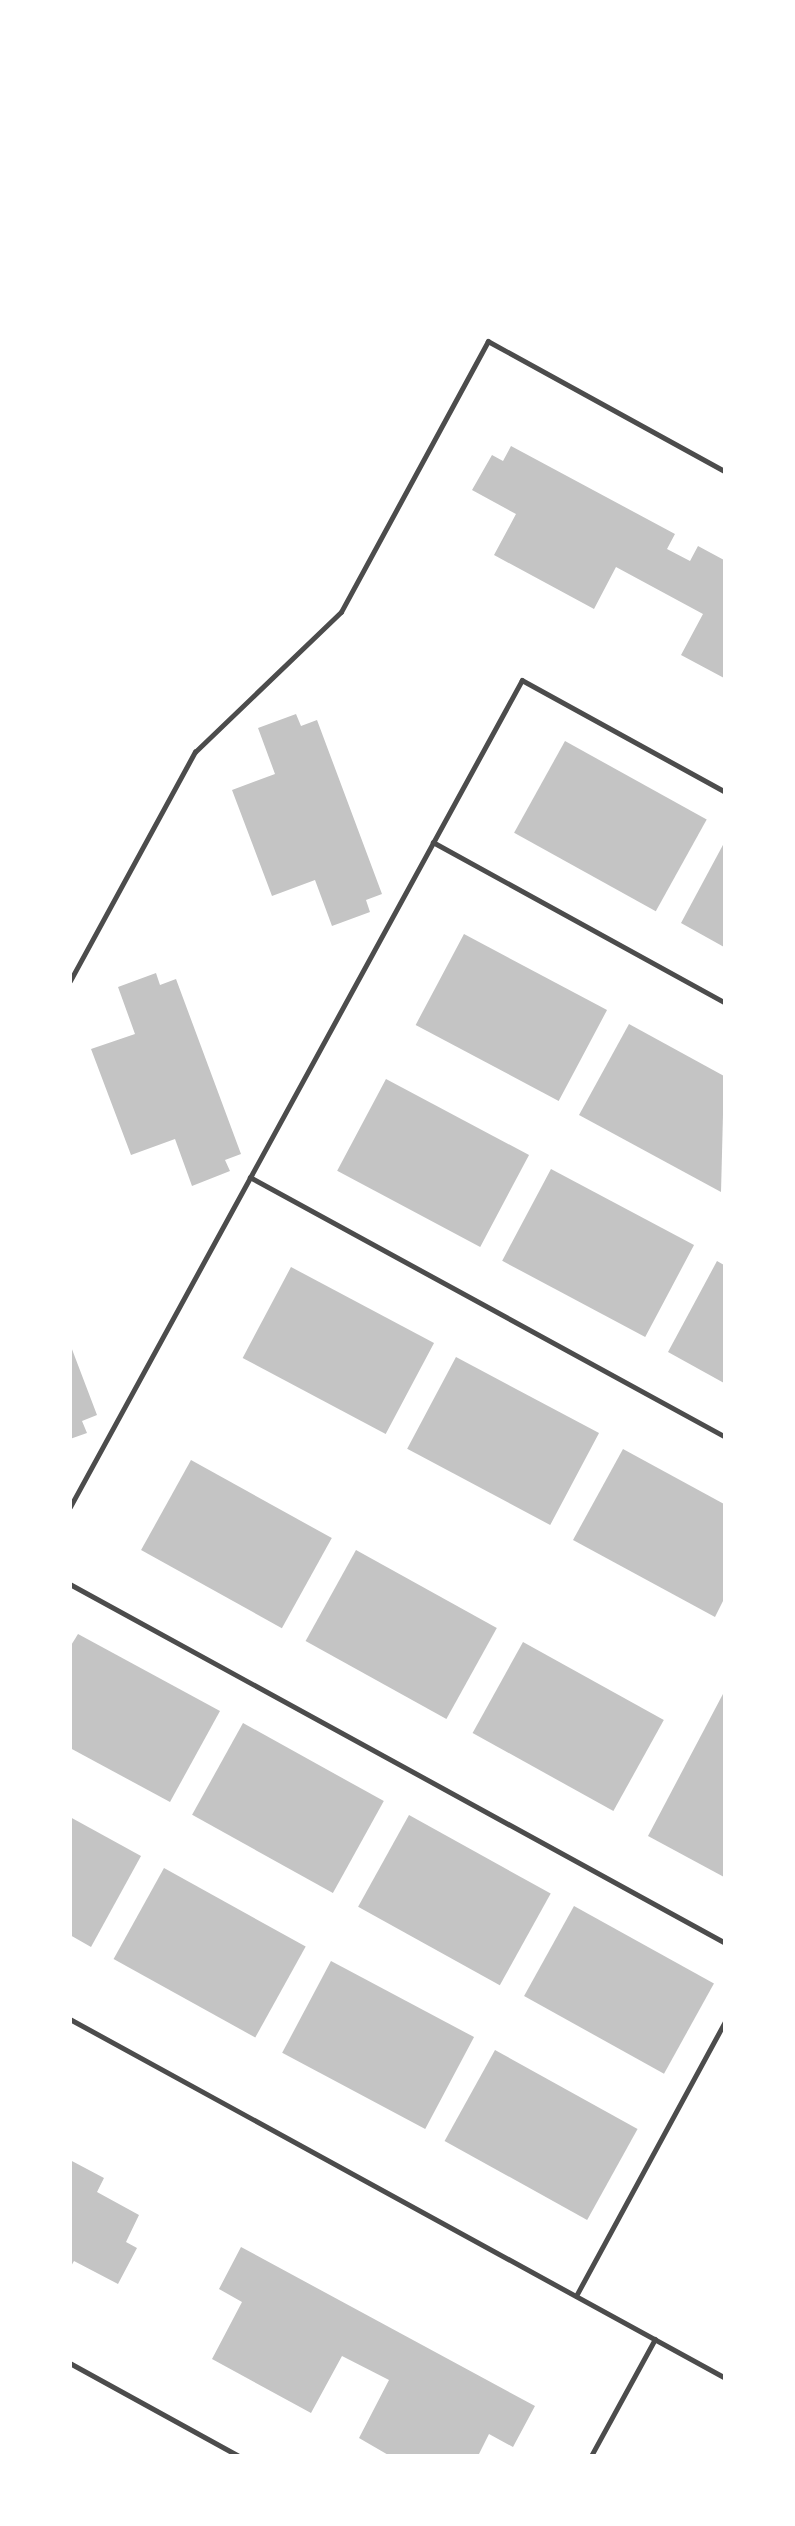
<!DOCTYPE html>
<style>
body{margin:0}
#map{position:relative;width:795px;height:2526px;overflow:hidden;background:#fff;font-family:Merriweather,serif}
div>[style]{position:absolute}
.building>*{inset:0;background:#c4c4c4;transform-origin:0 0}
.service>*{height:4.5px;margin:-2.25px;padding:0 2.25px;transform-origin:2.25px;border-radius:2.25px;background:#4c4c4c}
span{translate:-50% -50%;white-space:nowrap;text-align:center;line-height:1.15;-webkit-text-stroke:6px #fff;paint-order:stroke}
.frame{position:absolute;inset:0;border:72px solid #fff;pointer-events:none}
</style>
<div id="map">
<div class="building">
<i style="clip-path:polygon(511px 446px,675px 534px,667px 549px,690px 561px,698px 546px,724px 560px,724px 678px,681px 655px,703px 614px,616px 567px,594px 609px,494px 555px,516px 514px,472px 490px,492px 455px,503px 461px)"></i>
<i style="clip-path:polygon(296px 714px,301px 726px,317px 720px,382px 894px,366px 900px,370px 912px,332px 926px,315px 880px,272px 896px,232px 790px,275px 774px,258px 728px)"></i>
<i style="left:565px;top:741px;width:162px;height:105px;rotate:29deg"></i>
<i style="clip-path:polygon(724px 843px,724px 947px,681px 923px)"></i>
<i style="left:464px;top:934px;width:162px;height:103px;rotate:28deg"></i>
<i style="clip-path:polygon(156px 973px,160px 985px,176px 979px,241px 1154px,225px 1160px,230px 1171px,192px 1186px,175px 1139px,131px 1155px,91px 1049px,135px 1034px,118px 987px)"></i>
<i style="clip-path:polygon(629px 1024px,724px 1076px,721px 1192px,579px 1115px)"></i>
<i style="left:386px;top:1079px;width:162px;height:104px;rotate:28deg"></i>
<i style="left:551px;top:1169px;width:162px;height:104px;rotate:28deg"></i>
<i style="clip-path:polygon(717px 1261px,724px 1265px,724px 1383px,668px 1352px)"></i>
<i style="left:291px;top:1267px;width:162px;height:103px;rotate:28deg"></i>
<i style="clip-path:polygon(70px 1344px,97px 1415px,82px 1421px,87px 1433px,70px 1439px)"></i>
<i style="left:456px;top:1357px;width:162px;height:104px;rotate:28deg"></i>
<i style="clip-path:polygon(623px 1449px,724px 1504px,724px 1599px,715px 1617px,573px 1540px)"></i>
<i style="left:191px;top:1460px;width:161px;height:103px;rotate:29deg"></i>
<i style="left:356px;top:1550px;width:161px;height:104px;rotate:29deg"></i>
<i style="clip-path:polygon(78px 1634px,220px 1711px,170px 1802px,70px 1748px,70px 1647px)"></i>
<i style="left:523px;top:1642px;width:161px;height:104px;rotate:29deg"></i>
<i style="clip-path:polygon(724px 1692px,724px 1877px,648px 1836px)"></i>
<i style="left:243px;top:1723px;width:161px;height:105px;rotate:29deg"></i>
<i style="left:409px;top:1815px;width:162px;height:105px;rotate:29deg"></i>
<i style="clip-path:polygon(70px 1817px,141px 1856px,91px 1947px,70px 1935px)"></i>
<i style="left:164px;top:1868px;width:162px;height:104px;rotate:29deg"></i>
<i style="left:574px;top:1906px;width:160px;height:103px;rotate:29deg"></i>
<i style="left:331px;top:1961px;width:162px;height:104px;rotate:28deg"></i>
<i style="left:495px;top:2050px;width:163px;height:104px;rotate:29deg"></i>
<i style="clip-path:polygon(70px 2160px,104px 2178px,97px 2192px,139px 2215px,126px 2242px,137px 2248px,118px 2284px,74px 2261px,70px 2268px)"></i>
<i style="clip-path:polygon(241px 2247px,535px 2406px,513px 2447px,489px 2434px,478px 2456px,390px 2456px,359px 2438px,389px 2380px,342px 2356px,311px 2413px,212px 2359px,242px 2302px,219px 2289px)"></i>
</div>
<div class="service">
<i style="left:433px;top:842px;width:332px;rotate:28.8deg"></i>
<i style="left:70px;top:981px;width:261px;rotate:-61.4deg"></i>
<i style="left:195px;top:752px;width:202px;rotate:-43.8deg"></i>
<i style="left:341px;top:612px;width:308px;rotate:-61.5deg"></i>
<i style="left:488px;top:341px;width:269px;rotate:28.8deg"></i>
<i style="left:250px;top:1177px;width:540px;rotate:28.65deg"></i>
<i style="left:70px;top:1507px;width:942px;rotate:-61.34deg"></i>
<i style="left:522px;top:680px;width:230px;rotate:28.8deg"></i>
<i style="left:70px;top:1584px;width:746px;rotate:28.7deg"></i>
<i style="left:70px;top:2019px;width:746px;rotate:28.7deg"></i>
<i style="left:576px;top:2296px;width:311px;rotate:-61.5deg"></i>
<i style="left:70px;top:2363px;width:193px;rotate:28.8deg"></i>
<i style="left:591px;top:2456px;width:133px;rotate:-61.3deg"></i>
</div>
<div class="frame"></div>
</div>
